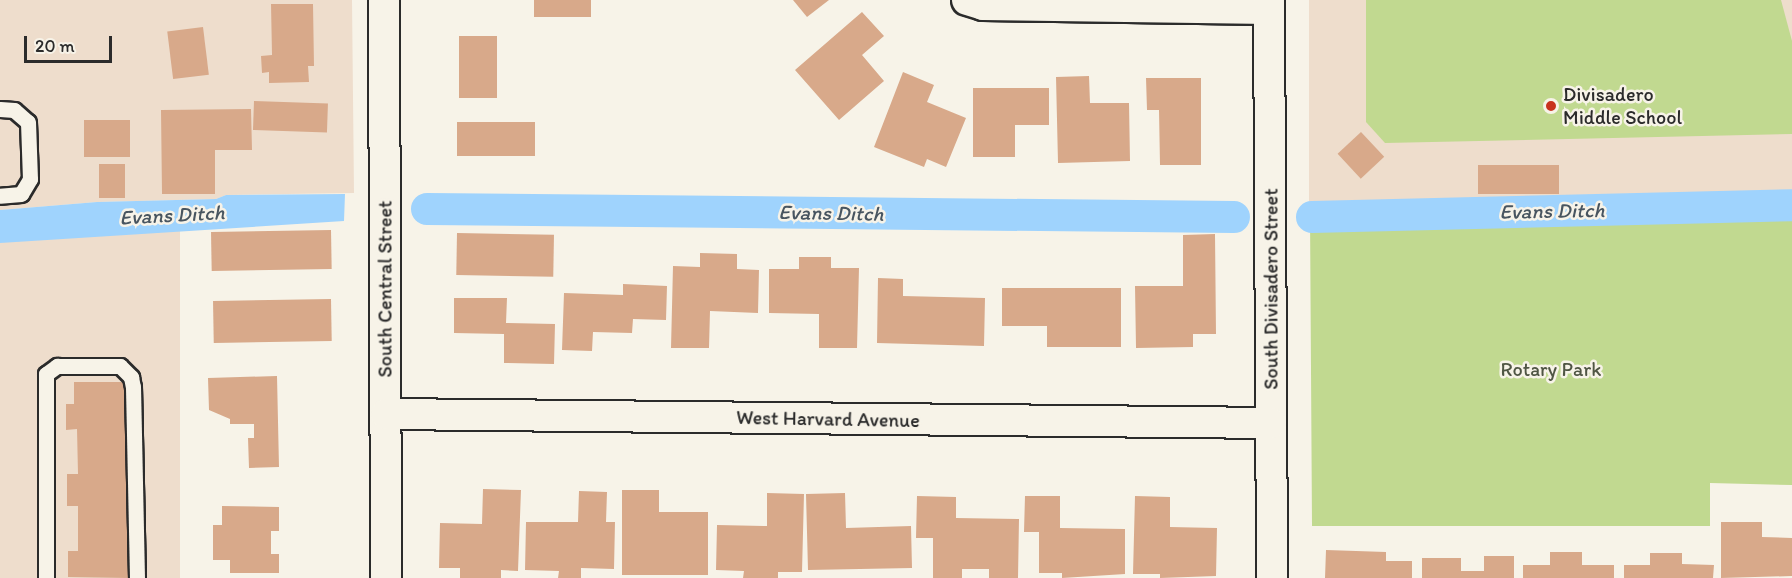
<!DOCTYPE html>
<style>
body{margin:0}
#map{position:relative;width:1792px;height:578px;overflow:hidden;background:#f7f3e8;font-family:Itim,sans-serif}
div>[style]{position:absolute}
.built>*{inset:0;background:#edc;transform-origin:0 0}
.green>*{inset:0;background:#c1d990}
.water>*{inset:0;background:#9fd3fd}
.canal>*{height:32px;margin:-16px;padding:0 16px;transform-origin:16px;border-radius:16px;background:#9fd3fd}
.building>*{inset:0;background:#d8a98a;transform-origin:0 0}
.roads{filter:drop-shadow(2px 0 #2b2b2b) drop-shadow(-2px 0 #2b2b2b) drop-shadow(0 2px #2b2b2b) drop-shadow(0 -2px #2b2b2b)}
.lane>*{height:15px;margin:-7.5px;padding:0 7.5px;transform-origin:7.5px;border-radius:7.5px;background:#f7f3e8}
.street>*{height:30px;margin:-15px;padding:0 15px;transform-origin:15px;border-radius:15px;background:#f7f3e8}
.dots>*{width:16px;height:16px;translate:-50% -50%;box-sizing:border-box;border:3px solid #f7f3e8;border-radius:50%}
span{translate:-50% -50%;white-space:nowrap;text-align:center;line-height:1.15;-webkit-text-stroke:5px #f7f3e8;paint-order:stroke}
.poi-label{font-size:20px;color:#2b2b2b}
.left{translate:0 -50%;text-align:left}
.street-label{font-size:20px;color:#2b2b2b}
.park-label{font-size:20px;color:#505644}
.water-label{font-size:21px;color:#485560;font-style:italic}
.scale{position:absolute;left:24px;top:36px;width:88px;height:27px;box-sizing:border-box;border:3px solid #2b2b2b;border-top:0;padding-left:8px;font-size:18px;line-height:21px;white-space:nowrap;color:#2b2b2b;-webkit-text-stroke:4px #f7f3e8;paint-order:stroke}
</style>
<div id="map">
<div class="built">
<i style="clip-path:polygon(0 0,352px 0,354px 193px,226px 195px,216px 199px,97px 202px,0 210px)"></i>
<i style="left:1309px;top:0;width:483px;height:213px"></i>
<i style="left:180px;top:229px;width:349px;height:181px;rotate:90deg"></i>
</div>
<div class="green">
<i style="clip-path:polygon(1366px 0,1781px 0,1792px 41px,1792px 134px,1385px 143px,1366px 122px)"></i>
<i style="clip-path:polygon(1310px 213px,1792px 214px,1792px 485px,1710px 483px,1710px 526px,1312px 526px)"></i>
</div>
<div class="water">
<i style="clip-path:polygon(345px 194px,344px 221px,0 243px,0 210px,97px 202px,216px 199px,226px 195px)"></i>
</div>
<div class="canal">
<i style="left:427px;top:209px;width:807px;rotate:0.57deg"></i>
<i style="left:1312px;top:217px;width:480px;rotate:-1.4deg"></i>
</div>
<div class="building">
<i style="left:534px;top:0;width:57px;height:17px"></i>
<i style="clip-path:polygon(793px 0,829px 0,807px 17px)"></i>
<i style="clip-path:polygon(271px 4px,313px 4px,314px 66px,308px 66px,309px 82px,269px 83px,269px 72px,262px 73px,261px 56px,272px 55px)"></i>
<i style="clip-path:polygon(862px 12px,884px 36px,862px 55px,884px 81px,839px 120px,795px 70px)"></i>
<i style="left:203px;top:27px;width:48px;height:36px;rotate:83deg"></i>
<i style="left:459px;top:36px;width:38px;height:62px"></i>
<i style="clip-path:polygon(903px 72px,934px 85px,927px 102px,966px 118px,946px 167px,927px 159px,924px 167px,874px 147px)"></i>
<i style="clip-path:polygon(1089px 76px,1090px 103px,1129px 103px,1130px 161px,1058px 163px,1056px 77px)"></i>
<i style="clip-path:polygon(1146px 78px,1201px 78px,1201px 165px,1160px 165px,1159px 110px,1147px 110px)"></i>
<i style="clip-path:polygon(973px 88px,1049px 88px,1049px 125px,1015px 125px,1015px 157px,973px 157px)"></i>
<i style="left:254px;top:101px;width:74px;height:29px;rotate:2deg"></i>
<i style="clip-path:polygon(251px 109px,252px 150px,215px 150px,215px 194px,162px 194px,161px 110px)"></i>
<i style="left:84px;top:120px;width:46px;height:37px"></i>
<i style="left:535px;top:122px;width:34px;height:78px;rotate:90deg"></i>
<i style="left:1361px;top:132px;width:34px;height:32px;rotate:47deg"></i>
<i style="left:99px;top:164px;width:26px;height:34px"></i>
<i style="left:1559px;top:165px;width:29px;height:81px;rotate:90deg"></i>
<i style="left:331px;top:230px;width:39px;height:120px;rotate:89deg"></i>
<i style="left:457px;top:233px;width:97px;height:42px;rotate:1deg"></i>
<i style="clip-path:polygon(1215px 234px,1216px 334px,1193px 334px,1193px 347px,1136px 348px,1135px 286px,1183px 286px,1183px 235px)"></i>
<i style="clip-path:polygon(700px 253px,737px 254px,737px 269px,759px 270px,758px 313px,710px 311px,709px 348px,671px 348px,673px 266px,700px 267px)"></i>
<i style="clip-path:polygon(799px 257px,831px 257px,831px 268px,859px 268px,857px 348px,819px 348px,819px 314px,769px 313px,769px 269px,799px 269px)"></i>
<i style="clip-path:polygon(878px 278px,903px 279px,903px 296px,985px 298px,984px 346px,877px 343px)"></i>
<i style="clip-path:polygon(623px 284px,667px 286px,666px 320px,633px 319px,632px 333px,593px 332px,592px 351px,562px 350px,564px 293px,623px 295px)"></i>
<i style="clip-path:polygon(1002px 288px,1121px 288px,1121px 347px,1047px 347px,1047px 326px,1002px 326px)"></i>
<i style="clip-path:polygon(454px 298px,507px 298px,506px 323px,555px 324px,554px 364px,504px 363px,504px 334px,454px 333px)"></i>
<i style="left:331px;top:299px;width:42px;height:118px;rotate:89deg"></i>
<i style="clip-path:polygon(277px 376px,279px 467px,249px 468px,248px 438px,254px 438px,254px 424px,230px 424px,230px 419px,209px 410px,208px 378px)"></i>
<i style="clip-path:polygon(74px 382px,127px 382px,129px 578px,68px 577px,68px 551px,78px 551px,78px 506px,67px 506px,67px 474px,78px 474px,77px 429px,66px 430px,66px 404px,74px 404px)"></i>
<i style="clip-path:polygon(483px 489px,521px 490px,518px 571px,501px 570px,501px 578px,460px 578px,460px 568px,439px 568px,440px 523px,482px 524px)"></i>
<i style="clip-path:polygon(622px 490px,659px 490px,659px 512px,708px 512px,708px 575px,622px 575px)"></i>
<i style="clip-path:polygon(579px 491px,607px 492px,606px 522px,615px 522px,614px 569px,581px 568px,581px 578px,558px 578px,559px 571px,525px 570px,526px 522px,578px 522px)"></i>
<i style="clip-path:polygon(767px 493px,804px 494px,802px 572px,778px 572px,778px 578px,743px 578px,744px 571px,716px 570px,717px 525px,767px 526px)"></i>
<i style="clip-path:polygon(845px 493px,846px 528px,911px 526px,912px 568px,808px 570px,806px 494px)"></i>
<i style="clip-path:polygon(917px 496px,956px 497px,956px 518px,1019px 519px,1018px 578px,989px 578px,989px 569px,962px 569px,962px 578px,933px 578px,933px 538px,916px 538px)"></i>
<i style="clip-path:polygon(1025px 496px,1060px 496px,1060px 528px,1125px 529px,1125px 574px,1062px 578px,1062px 573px,1039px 573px,1039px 532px,1024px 532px)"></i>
<i style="clip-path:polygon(1135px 496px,1170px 497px,1170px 527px,1217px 528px,1216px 576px,1160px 578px,1160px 574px,1133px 574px)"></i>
<i style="clip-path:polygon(222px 506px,279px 507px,279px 531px,271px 531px,271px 554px,279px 554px,279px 573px,230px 573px,230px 560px,213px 560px,213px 525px,222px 525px)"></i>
<i style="clip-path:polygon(1721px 522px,1762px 522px,1762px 537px,1792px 538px,1792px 576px,1721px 578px)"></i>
<i style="clip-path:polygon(1326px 550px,1386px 552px,1386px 561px,1412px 561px,1412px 578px,1325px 578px)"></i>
<i style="clip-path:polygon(1550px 552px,1582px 552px,1582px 565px,1614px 565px,1614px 578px,1523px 578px,1523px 565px,1550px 565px)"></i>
<i style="clip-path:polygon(1650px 553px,1682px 553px,1682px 564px,1714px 565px,1713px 578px,1624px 578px,1624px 565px,1650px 565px)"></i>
<i style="clip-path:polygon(1484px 556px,1514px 556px,1514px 578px,1422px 578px,1422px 558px,1461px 558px,1461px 571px,1484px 571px)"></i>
</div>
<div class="roads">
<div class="lane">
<i style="left:0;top:109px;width:14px;rotate:4deg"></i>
<i style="left:14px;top:110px;width:18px;rotate:41deg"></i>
<i style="left:28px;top:122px;width:57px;rotate:88deg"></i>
<i style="left:30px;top:179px;width:17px;rotate:121deg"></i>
<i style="left:21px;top:194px;width:21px;rotate:175deg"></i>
<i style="left:46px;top:578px;width:204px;rotate:-90deg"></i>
<i style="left:46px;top:374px;width:14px;rotate:-36deg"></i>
<i style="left:57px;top:366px;width:63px"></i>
<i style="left:120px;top:366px;width:16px;rotate:45deg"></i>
<i style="left:131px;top:377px;width:10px;rotate:79deg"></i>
<i style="left:133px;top:387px;width:191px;rotate:88.8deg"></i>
</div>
<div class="street">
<i style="left:384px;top:0;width:578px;rotate:89.8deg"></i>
<i style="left:967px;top:0;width:17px;rotate:17deg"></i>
<i style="left:983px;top:5px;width:286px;rotate:0.8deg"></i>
<i style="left:1269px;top:0;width:578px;rotate:89.7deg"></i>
<i style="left:386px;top:414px;width:885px;rotate:0.58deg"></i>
</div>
</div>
<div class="dots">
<i style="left:1551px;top:106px;background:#c8321e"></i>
</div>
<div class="poi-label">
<span class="left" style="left:1563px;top:106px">Divisadero<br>Middle School</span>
</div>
<div class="street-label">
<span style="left:385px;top:289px;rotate:-90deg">South Central Street</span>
<span style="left:1271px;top:289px;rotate:-90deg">South Divisadero Street</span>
<span style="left:828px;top:419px;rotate:1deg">West Harvard Avenue</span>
</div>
<div class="park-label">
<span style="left:1551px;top:369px">Rotary Park</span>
</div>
<div class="water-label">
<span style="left:1552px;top:211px;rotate:-1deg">Evans Ditch</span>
<span style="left:831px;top:213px;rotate:1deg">Evans Ditch</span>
<span style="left:172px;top:215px;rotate:-3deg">Evans Ditch</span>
</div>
<div class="scale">20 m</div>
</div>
